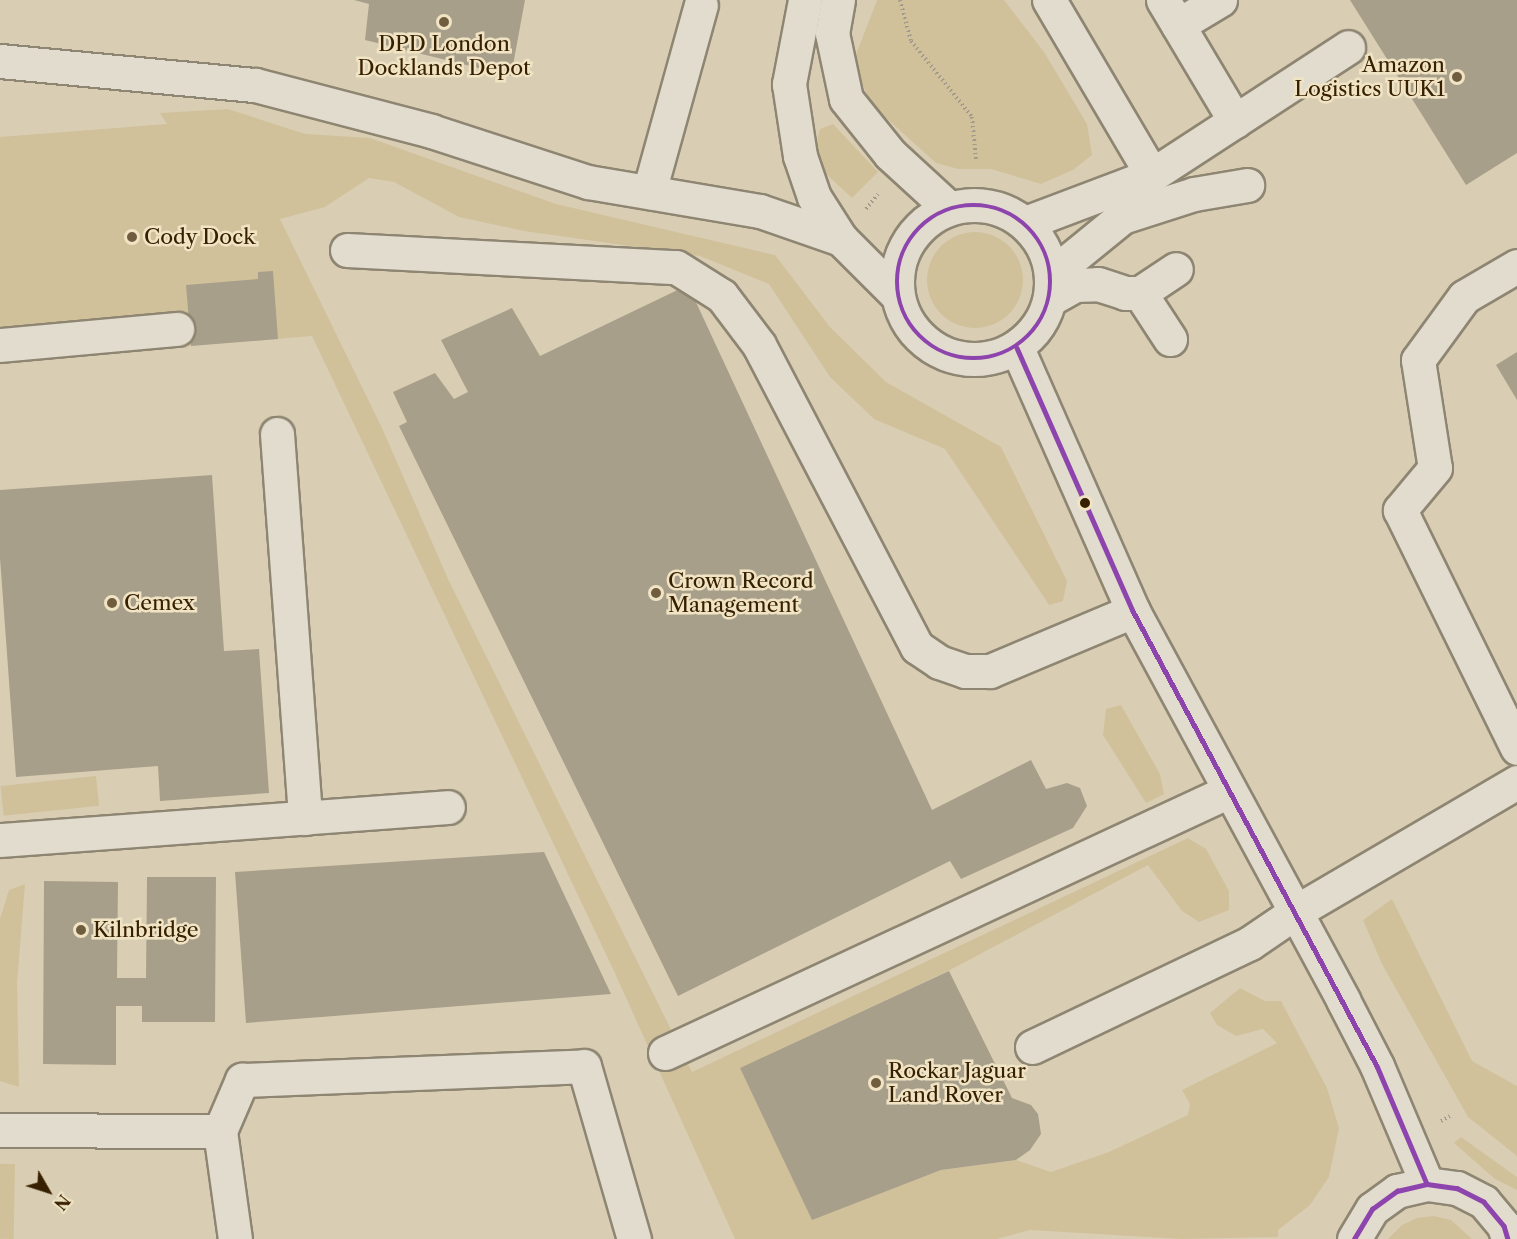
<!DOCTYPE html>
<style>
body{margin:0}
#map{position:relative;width:1517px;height:1239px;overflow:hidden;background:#d9ceb3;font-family:"Libre Caslon Text",serif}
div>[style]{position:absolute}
.green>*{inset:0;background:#d1c19b;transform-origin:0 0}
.round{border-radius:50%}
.building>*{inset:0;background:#a89f8b}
.path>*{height:4px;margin-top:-2px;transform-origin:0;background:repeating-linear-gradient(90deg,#a09a8d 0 1.5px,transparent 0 4.5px)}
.roads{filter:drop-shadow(2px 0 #8e8572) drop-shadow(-2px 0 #8e8572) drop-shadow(0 2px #8e8572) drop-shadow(0 -2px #8e8572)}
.minor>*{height:33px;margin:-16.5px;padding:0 16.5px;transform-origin:16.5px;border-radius:16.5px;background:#e1dccd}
.minor>.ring{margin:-16.5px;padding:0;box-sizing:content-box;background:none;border:33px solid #e1dccd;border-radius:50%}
.bus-1>*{height:4.5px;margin:-2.25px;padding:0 2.25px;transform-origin:2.25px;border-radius:2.25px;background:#8e44ad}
.bus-1>.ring{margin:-2.25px;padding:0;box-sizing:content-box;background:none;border:4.5px solid #8e44ad;border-radius:50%}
.dots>*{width:16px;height:16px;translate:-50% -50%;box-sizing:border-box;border:3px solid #f0e4c4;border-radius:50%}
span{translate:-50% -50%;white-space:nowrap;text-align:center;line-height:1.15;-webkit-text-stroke:5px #f0e4c4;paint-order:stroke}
.poi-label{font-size:21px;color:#372001}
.right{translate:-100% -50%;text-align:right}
.left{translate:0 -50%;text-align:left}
.north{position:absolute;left:18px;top:1161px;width:60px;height:60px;-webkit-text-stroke:4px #f0e4c4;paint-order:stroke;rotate:129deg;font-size:16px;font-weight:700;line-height:24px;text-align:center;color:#372001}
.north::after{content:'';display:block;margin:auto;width:21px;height:27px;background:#372001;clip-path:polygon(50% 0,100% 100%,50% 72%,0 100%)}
</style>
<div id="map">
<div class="green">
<i style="clip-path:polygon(877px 0,1004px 0,1044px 52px,1087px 124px,1092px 155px,1073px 170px,1041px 184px,991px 169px,958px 169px,936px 163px,873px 106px,852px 65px)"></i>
<i style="clip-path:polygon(228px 109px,305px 134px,370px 138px,556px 204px,775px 255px,830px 327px,886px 382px,1001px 447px,1067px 581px,1063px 601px,1049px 605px,945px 449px,874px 419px,830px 377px,769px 284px,700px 256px,524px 231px,459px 217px,394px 182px,369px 178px,325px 207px,280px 219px,382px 428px,449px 581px,692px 1072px,1188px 838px,1206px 849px,1229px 891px,1229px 910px,1199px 922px,1182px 911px,1148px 865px,948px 971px,740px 1068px,812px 1219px,941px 1170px,1016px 1160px,1051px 1172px,1109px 1152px,1188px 1115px,1190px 1104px,1182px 1090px,1277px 1043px,1263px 1029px,1236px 1036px,1217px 1025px,1210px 1013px,1240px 988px,1265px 1001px,1281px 1001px,1327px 1088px,1339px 1128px,1329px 1177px,1310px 1205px,1278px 1230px,1278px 1237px,1181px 1239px,1030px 1230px,997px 1239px,735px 1239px,613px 969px,312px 336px,0 361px,0 137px,167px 124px,160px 113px)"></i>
<i style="clip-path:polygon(833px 124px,878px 172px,852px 198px,825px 173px,816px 146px,820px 129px)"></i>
<i class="round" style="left:927px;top:232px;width:96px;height:96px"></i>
<i style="clip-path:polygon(1121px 705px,1160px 774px,1164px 794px,1146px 803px,1103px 735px,1106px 709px)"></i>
<i style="left:96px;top:776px;width:30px;height:96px;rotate:84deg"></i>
<i style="clip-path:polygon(25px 884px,17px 983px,19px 1087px,0 1081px,0 919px,9px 890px)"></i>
<i style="clip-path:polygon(1392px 899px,1472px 1061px,1517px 1086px,1517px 1156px,1468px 1117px,1382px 964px,1363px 920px)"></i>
<i style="clip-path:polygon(1461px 1137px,1517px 1177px,1517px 1190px,1495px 1179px,1454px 1143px)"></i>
<i style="left:15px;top:1164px;width:75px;height:15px;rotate:91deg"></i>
<i style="clip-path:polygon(1434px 1216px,1451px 1220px,1472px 1239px,1388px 1239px,1402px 1225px,1417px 1218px)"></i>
</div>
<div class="building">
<i style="clip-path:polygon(354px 0,525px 0,511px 76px,365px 40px,369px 4px)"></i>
<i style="clip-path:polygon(1350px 0,1517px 0,1517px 153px,1466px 185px)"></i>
<i style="clip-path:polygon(273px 271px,278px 339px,191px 346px,186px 285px,258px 279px,258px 272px)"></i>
<i style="clip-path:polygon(688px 285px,932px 810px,1031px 760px,1046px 789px,1067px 783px,1080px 788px,1087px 806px,1073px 828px,961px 879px,950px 861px,678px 996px,399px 426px,407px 422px,393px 392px,435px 373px,454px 399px,468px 392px,441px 340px,512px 308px,540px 356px)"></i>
<i style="clip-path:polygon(1517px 352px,1517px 400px,1496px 365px)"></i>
<i style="clip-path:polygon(212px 475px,224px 651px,259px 649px,269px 793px,160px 801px,158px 766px,16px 777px,0 558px,0 490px)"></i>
<i style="clip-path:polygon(544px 852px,611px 994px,246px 1023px,235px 872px)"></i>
<i style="clip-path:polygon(147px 877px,216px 877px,215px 1022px,142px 1022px,142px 1006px,116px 1006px,116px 1065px,43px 1064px,44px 881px,118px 882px,117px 978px,146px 978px)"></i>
<i style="clip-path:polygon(949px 971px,1012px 1098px,1031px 1105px,1038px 1114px,1041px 1134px,1030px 1150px,1016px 1160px,941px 1170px,812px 1220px,740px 1068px)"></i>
</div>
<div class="path">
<i style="left:900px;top:0;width:42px;rotate:75deg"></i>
<i style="left:911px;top:41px;width:97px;rotate:51.2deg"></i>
<i style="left:972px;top:117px;width:42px;rotate:84.6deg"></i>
<i style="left:866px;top:209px;width:19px;rotate:-51deg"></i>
<i style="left:1441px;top:1121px;width:10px;rotate:-29deg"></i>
</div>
<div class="roads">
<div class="minor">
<i style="left:805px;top:0;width:86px;rotate:100.8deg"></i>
<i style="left:789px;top:84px;width:73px;rotate:81.3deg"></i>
<i style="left:800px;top:156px;width:43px;rotate:71.1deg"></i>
<i style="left:814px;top:197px;width:50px;rotate:57.3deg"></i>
<i style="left:838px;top:0;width:34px;rotate:100deg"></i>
<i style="left:832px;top:33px;width:67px;rotate:78deg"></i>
<i style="left:846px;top:99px;width:70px;rotate:51.3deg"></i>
<i style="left:890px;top:154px;width:80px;rotate:42.5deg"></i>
<i style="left:1049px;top:0;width:203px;rotate:59.5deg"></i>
<i style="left:1163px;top:0;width:141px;rotate:59.2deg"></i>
<i style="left:1178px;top:25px;width:49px;rotate:-30.8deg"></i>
<i style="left:0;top:61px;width:256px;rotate:5.4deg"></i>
<i style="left:255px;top:85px;width:182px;rotate:14.6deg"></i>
<i style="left:431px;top:131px;width:165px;rotate:18deg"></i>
<i style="left:588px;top:182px;width:174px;rotate:9.6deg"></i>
<i style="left:760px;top:211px;width:86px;rotate:19.1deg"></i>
<i style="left:841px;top:239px;width:79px;rotate:45deg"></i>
<i style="left:649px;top:192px;width:194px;rotate:-74.5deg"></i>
<i class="ring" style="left:897px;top:205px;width:121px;height:121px"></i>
<i style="left:1025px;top:223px;width:136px;rotate:-20.7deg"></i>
<i style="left:1152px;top:175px;width:234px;rotate:-33.1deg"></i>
<i style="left:347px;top:250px;width:329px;rotate:3deg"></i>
<i style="left:676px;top:267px;width:54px;rotate:32.2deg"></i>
<i style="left:722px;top:296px;width:61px;rotate:52.9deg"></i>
<i style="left:759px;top:345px;width:341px;rotate:62.4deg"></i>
<i style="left:917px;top:647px;width:27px;rotate:34deg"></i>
<i style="left:939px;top:662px;width:28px;rotate:19deg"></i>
<i style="left:965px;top:671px;width:25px"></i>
<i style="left:990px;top:671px;width:155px;rotate:-22.8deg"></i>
<i style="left:1517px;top:266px;width:61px;rotate:149.7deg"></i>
<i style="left:1464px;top:297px;width:78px;rotate:126.1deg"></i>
<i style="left:1418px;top:360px;width:109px;rotate:81.1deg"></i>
<i style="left:1435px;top:468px;width:55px;rotate:129.8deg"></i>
<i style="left:1400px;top:510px;width:265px;rotate:63.8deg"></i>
<i style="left:1051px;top:275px;width:92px;rotate:-39.2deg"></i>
<i style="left:1122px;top:217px;width:76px;rotate:-17.7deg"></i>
<i style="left:1194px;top:194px;width:54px;rotate:-9.6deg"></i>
<i style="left:1140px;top:293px;width:43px;rotate:-33.7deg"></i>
<i style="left:1050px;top:299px;width:29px;rotate:-29deg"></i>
<i style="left:1075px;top:285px;width:23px;rotate:-2deg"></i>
<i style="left:1098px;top:284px;width:28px;rotate:18deg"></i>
<i style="left:1125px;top:293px;width:15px"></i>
<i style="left:1140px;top:293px;width:55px;rotate:56.9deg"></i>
<i style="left:0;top:345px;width:178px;rotate:-5.2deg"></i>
<i style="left:1017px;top:348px;width:287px;rotate:66.2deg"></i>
<i style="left:1133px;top:611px;width:442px;rotate:61.6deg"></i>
<i style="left:1343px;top:1000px;width:74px;rotate:62.7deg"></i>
<i style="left:1377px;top:1066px;width:128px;rotate:67deg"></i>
<i style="left:277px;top:434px;width:385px;rotate:85.8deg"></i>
<i style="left:0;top:840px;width:449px;rotate:-4.2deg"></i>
<i style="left:1032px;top:1047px;width:242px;rotate:-25.5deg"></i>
<i style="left:1250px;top:943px;width:57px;rotate:-34.2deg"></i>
<i style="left:1297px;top:911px;width:255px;rotate:-30.4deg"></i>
<i style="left:665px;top:1053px;width:622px;rotate:-24.92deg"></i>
<i style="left:0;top:1130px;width:220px;rotate:0.3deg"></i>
<i style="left:220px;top:1131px;width:109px;rotate:82.1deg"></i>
<i style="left:220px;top:1131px;width:56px;rotate:-66.7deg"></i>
<i style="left:242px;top:1080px;width:342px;rotate:-2.3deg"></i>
<i style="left:584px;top:1066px;width:180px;rotate:73.9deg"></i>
<i style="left:1354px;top:1239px;width:35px;rotate:-59deg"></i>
<i style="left:1372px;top:1209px;width:31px;rotate:-36deg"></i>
<i style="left:1397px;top:1191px;width:31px;rotate:-13deg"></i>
<i style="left:1427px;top:1184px;width:30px;rotate:8deg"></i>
<i style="left:1457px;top:1188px;width:30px;rotate:27deg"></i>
<i style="left:1484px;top:1202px;width:31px;rotate:50deg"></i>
<i style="left:1504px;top:1226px;width:14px;rotate:73deg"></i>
</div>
</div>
<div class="bus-1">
<i class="ring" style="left:897px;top:205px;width:149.5px;height:149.5px"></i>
<i style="left:1017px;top:348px;width:287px;rotate:66.2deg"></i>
<i style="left:1133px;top:611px;width:516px;rotate:61.8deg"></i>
<i style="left:1377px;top:1066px;width:128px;rotate:67deg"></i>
<i style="left:1354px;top:1239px;width:35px;rotate:-59deg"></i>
<i style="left:1372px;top:1209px;width:31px;rotate:-36deg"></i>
<i style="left:1397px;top:1191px;width:31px;rotate:-13deg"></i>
<i style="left:1427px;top:1184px;width:30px;rotate:8deg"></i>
<i style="left:1457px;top:1188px;width:30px;rotate:27deg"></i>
<i style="left:1484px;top:1202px;width:31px;rotate:50deg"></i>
<i style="left:1504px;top:1226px;width:14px;rotate:73deg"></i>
</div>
<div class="dots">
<i style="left:444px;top:22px;background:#705d3f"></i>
<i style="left:1457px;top:77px;background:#705d3f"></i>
<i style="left:132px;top:237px;background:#705d3f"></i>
<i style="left:1085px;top:503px;background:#372001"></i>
<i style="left:656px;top:593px;background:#705d3f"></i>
<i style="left:112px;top:603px;background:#705d3f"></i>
<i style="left:81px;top:930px;background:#705d3f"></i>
<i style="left:876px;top:1083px;background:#705d3f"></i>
</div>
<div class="poi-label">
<span style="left:444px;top:56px">DPD London<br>Docklands Depot</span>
<span class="right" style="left:1445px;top:77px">Amazon<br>Logistics UUK1</span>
<span class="left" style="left:144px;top:237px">Cody Dock</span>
<span class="left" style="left:668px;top:593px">Crown Record<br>Management</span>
<span class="left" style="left:124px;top:603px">Cemex</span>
<span class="left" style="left:93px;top:930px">Kilnbridge</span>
<span class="left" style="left:888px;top:1083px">Rockar Jaguar<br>Land Rover</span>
</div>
<div class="north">N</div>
</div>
